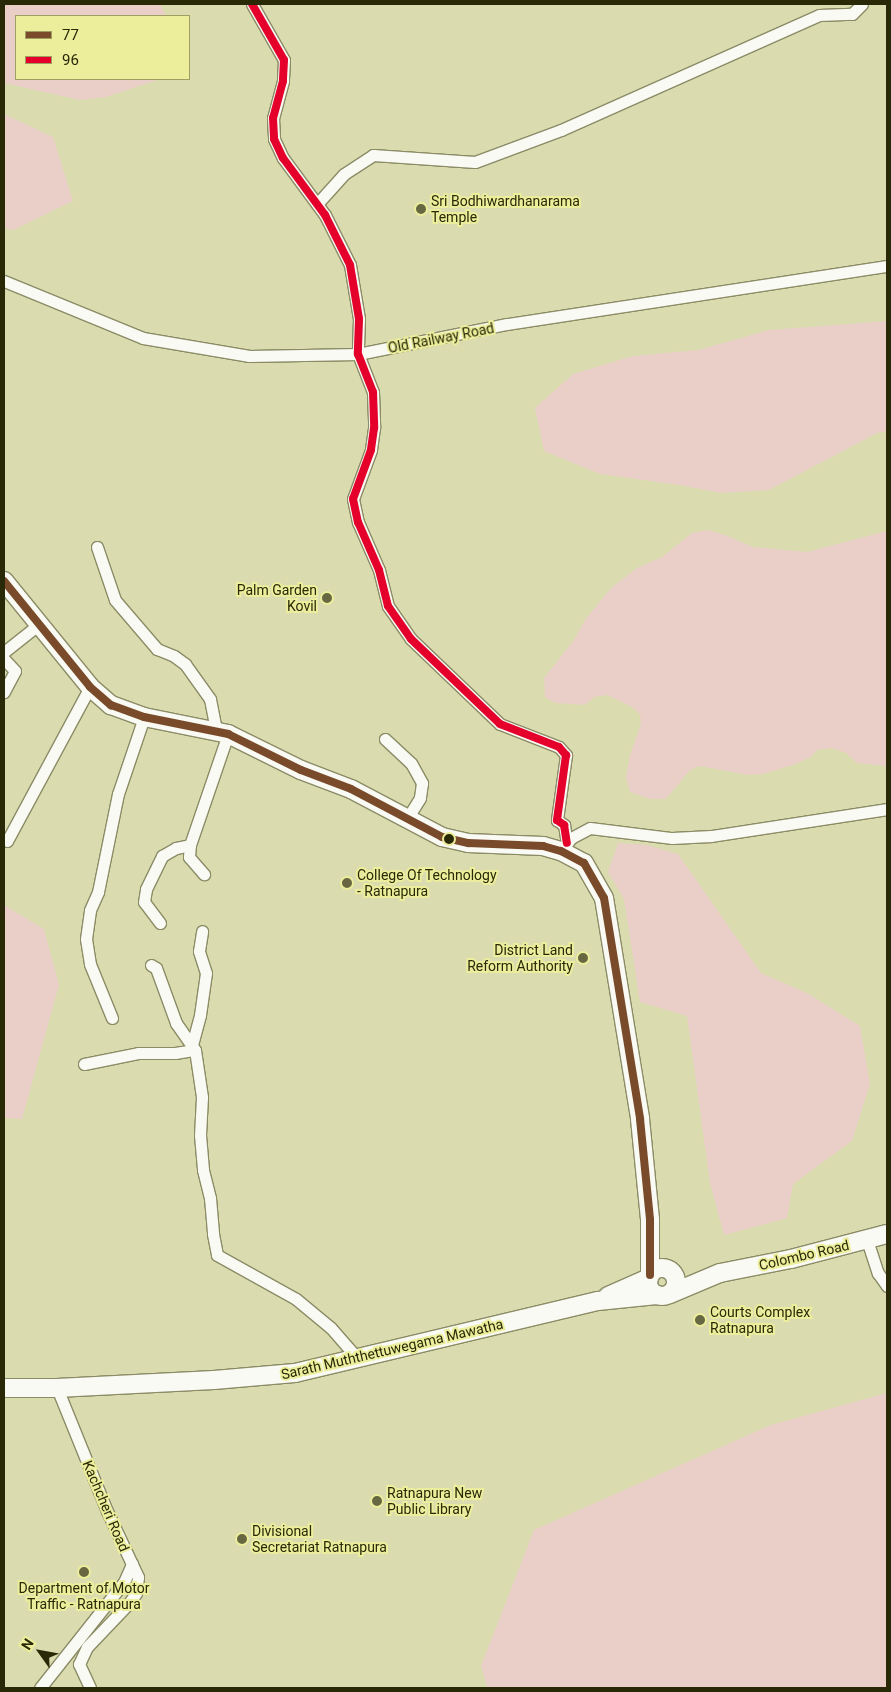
<!DOCTYPE html>
<style>
body{margin:0}
#map{position:relative;width:891px;height:1692px;overflow:hidden;background:#dadbaf;font-family:Roboto,sans-serif}
div>[style]{position:absolute}
.green>*{inset:0;background:#e9cfc7}
.roads{filter:drop-shadow(1px 0 #8b8b66) drop-shadow(-1px 0 #8b8b66) drop-shadow(0 1px #8b8b66) drop-shadow(0 -1px #8b8b66)}
.minor>*{height:11px;margin:-5.5px;padding:0 5.5px;transform-origin:5.5px;border-radius:5.5px;background:#f9faf3}
.primary>*{height:18px;margin:-9px;padding:0 9px;transform-origin:9px;border-radius:9px;background:#f9faf3}
.trunk>*{height:18px;margin:-9px;padding:0 9px;transform-origin:9px;border-radius:9px;background:#f9faf3}
.trunk>.ring{margin:-9px;padding:0;box-sizing:content-box;background:none;border:18px solid #f9faf3;border-radius:50%}
.bus-1>*{height:8px;margin:-4px;padding:0 4px;transform-origin:4px;border-radius:4px;background:#7a4b2a}
.bus-2>*{height:8px;margin:-4px;padding:0 4px;transform-origin:4px;border-radius:4px;background:#e4002b}
.dots>*{width:14px;height:14px;translate:-50% -50%;box-sizing:border-box;border:2px solid #ecee9c;border-radius:50%}
span{translate:-50% -50%;white-space:nowrap;text-align:center;line-height:1.15;-webkit-text-stroke:4px #ecee9c;paint-order:stroke}
.poi-label{font-size:14px;color:#292907}
.left{translate:0 -50%;text-align:left}
.right{translate:-100% -50%;text-align:right}
.street-label{font-size:14px;color:#292907}
.frame{position:absolute;inset:0;border:5px solid #292907;pointer-events:none}
.legend{position:absolute;left:15px;top:15px;width:175px;height:65px;box-sizing:border-box;background:#ecee9c;border:1px solid #9e9f60;margin:0;padding:6px 9px;list-style:none;font-size:15px;color:#292907}
.legend li{display:flex;align-items:center;gap:10px;height:25px}
.legend b{width:25px;border:1px solid #9e9f60}
.north{position:absolute;left:15px;top:1627px;width:50px;height:50px;-webkit-text-stroke:4px #ecee9c;paint-order:stroke;rotate:302deg;font-size:14px;font-weight:700;line-height:20px;text-align:center;color:#292907}
.north::after{content:'';display:block;margin:auto;width:18px;height:22px;background:#292907;clip-path:polygon(50% 0,100% 100%,50% 72%,0 100%)}
</style>
<div id="map">
<div class="green">
<i style="clip-path:polygon(4px 4px,160px 4px,166px 16px,16px 16px,16px 79px,160px 79px,106px 97px,80px 100px,4px 83px)"></i>
<i style="clip-path:polygon(4px 114px,53px 137px,73px 201px,13px 230px,4px 228px)"></i>
<i style="clip-path:polygon(887px 321px,887px 431px,877px 433px,769px 490px,722px 493px,679px 485px,600px 474px,544px 451px,535px 408px,573px 374px,633px 356px,698px 350px,769px 330px)"></i>
<i style="clip-path:polygon(708px 530px,725px 535px,753px 547px,807px 552px,887px 531px,887px 770px,885px 766px,857px 763px,846px 753px,832px 748px,817px 750px,811px 757px,796px 764px,763px 774px,749px 775px,700px 766px,690px 770px,666px 799px,650px 799px,630px 792px,626px 777px,630px 755px,641px 724px,640px 714px,632px 707px,607px 695px,594px 697px,585px 705px,555px 703px,545px 697px,544px 678px,574px 640px,585px 620px,611px 588px,637px 568px,662px 557px,692px 533px)"></i>
<i style="clip-path:polygon(618px 843px,647px 845px,678px 854px,761px 973px,807px 993px,860px 1026px,870px 1084px,852px 1141px,793px 1184px,787px 1218px,724px 1235px,710px 1183px,687px 1016px,640px 1002px,624px 899px,608px 872px)"></i>
<i style="clip-path:polygon(4px 905px,44px 929px,59px 985px,22px 1119px,4px 1118px)"></i>
<i style="clip-path:polygon(887px 1393px,887px 1688px,487px 1688px,481px 1666px,534px 1530px,771px 1425px)"></i>
</div>
<div class="roads">
<div class="minor">
<i style="left:252px;top:4px;width:64px;rotate:60.3deg"></i>
<i style="left:284px;top:60px;width:21px;rotate:93deg"></i>
<i style="left:283px;top:81px;width:38px;rotate:105deg"></i>
<i style="left:273px;top:118px;width:21px;rotate:87deg"></i>
<i style="left:274px;top:139px;width:21px;rotate:65deg"></i>
<i style="left:283px;top:158px;width:71px;rotate:53.6deg"></i>
<i style="left:325px;top:215px;width:56px;rotate:63.4deg"></i>
<i style="left:350px;top:265px;width:55px;rotate:80.5deg"></i>
<i style="left:359px;top:319px;width:35px;rotate:92deg"></i>
<i style="left:358px;top:354px;width:41px;rotate:68.5deg"></i>
<i style="left:373px;top:392px;width:36px;rotate:88deg"></i>
<i style="left:374px;top:428px;width:22px;rotate:98deg"></i>
<i style="left:371px;top:450px;width:52px;rotate:110.2deg"></i>
<i style="left:353px;top:499px;width:24px;rotate:78deg"></i>
<i style="left:358px;top:522px;width:52px;rotate:66.4deg"></i>
<i style="left:379px;top:570px;width:37px;rotate:76deg"></i>
<i style="left:388px;top:606px;width:40px;rotate:55.1deg"></i>
<i style="left:411px;top:639px;width:123px;rotate:43.7deg"></i>
<i style="left:500px;top:724px;width:63px;rotate:21.3deg"></i>
<i style="left:559px;top:747px;width:11px;rotate:49deg"></i>
<i style="left:566px;top:755px;width:66px;rotate:97.9deg"></i>
<i style="left:557px;top:820px;width:9px;rotate:36deg"></i>
<i style="left:564px;top:825px;width:18px;rotate:81deg"></i>
<i style="left:317px;top:204px;width:40px;rotate:-48deg"></i>
<i style="left:344px;top:174px;width:35px;rotate:-33deg"></i>
<i style="left:373px;top:155px;width:102px;rotate:3.9deg"></i>
<i style="left:475px;top:162px;width:92px;rotate:-20.4deg"></i>
<i style="left:561px;top:130px;width:282px;rotate:-24deg"></i>
<i style="left:819px;top:15px;width:33px;rotate:-2deg"></i>
<i style="left:852px;top:14px;width:14px;rotate:-45deg"></i>
<i style="left:4px;top:281px;width:150px;rotate:22.3deg"></i>
<i style="left:143px;top:338px;width:108px;rotate:9.6deg"></i>
<i style="left:249px;top:356px;width:109px;rotate:-1.1deg"></i>
<i style="left:358px;top:354px;width:152px;rotate:-11.4deg"></i>
<i style="left:507px;top:324px;width:384px;rotate:-8.7deg"></i>
<i style="left:97px;top:547px;width:56px;rotate:71.2deg"></i>
<i style="left:115px;top:600px;width:65px;rotate:49.4deg"></i>
<i style="left:157px;top:649px;width:18px;rotate:22deg"></i>
<i style="left:174px;top:656px;width:14px;rotate:36deg"></i>
<i style="left:185px;top:664px;width:43px;rotate:54.5deg"></i>
<i style="left:210px;top:699px;width:32px;rotate:79deg"></i>
<i style="left:4px;top:652px;width:43px;rotate:-38.5deg"></i>
<i style="left:4px;top:659px;width:16px;rotate:47deg"></i>
<i style="left:15px;top:671px;width:24px;rotate:118deg"></i>
<i style="left:385px;top:739px;width:35px;rotate:43deg"></i>
<i style="left:411px;top:763px;width:23px;rotate:61deg"></i>
<i style="left:422px;top:783px;width:15px;rotate:98deg"></i>
<i style="left:420px;top:798px;width:25px;rotate:122deg"></i>
<i style="left:7px;top:841px;width:175px;rotate:-61.7deg"></i>
<i style="left:190px;top:845px;width:12px;rotate:95deg"></i>
<i style="left:189px;top:857px;width:23px;rotate:49deg"></i>
<i style="left:564px;top:847px;width:11px;rotate:-52deg"></i>
<i style="left:571px;top:838px;width:21px;rotate:-28deg"></i>
<i style="left:590px;top:828px;width:83px;rotate:7deg"></i>
<i style="left:672px;top:838px;width:39px;rotate:-3deg"></i>
<i style="left:711px;top:836px;width:178px;rotate:-8.7deg"></i>
<i style="left:160px;top:923px;width:26px;rotate:-127deg"></i>
<i style="left:144px;top:902px;width:13px;rotate:-81deg"></i>
<i style="left:146px;top:889px;width:37px;rotate:-64deg"></i>
<i style="left:162px;top:856px;width:16px;rotate:-30deg"></i>
<i style="left:176px;top:848px;width:14px;rotate:-12deg"></i>
<i style="left:190px;top:845px;width:117px;rotate:-71.1deg"></i>
<i style="left:151px;top:965px;width:6px;rotate:31deg"></i>
<i style="left:156px;top:968px;width:59px;rotate:70deg"></i>
<i style="left:176px;top:1023px;width:33px;rotate:55deg"></i>
<i style="left:195px;top:1050px;width:48px;rotate:81.5deg"></i>
<i style="left:202px;top:1097px;width:38px;rotate:93deg"></i>
<i style="left:200px;top:1135px;width:35px;rotate:85deg"></i>
<i style="left:203px;top:1170px;width:29px;rotate:76deg"></i>
<i style="left:210px;top:1198px;width:36px;rotate:85deg"></i>
<i style="left:213px;top:1234px;width:21px;rotate:79deg"></i>
<i style="left:217px;top:1255px;width:90px;rotate:29.1deg"></i>
<i style="left:296px;top:1299px;width:45px;rotate:39.6deg"></i>
<i style="left:331px;top:1328px;width:40px;rotate:49deg"></i>
<i style="left:112px;top:1018px;width:58px;rotate:-112.2deg"></i>
<i style="left:90px;top:964px;width:25px;rotate:-99deg"></i>
<i style="left:86px;top:939px;width:29px;rotate:-82deg"></i>
<i style="left:90px;top:910px;width:20px;rotate:-66deg"></i>
<i style="left:98px;top:892px;width:100px;rotate:-78.5deg"></i>
<i style="left:118px;top:794px;width:81px;rotate:-71.3deg"></i>
<i style="left:192px;top:1045px;width:31px;rotate:-75deg"></i>
<i style="left:200px;top:1015px;width:42px;rotate:-81.9deg"></i>
<i style="left:206px;top:973px;width:23px;rotate:-108deg"></i>
<i style="left:199px;top:951px;width:20px;rotate:-81deg"></i>
<i style="left:84px;top:1064px;width:55px;rotate:-11.5deg"></i>
<i style="left:138px;top:1053px;width:37px"></i>
<i style="left:175px;top:1053px;width:20px;rotate:-9deg"></i>
<i style="left:867px;top:1240px;width:35px;rotate:72deg"></i>
<i style="left:878px;top:1273px;width:16px;rotate:55deg"></i>
<i style="left:57px;top:1388px;width:133px;rotate:67.9deg"></i>
<i style="left:107px;top:1511px;width:73px;rotate:64.8deg"></i>
<i style="left:138px;top:1577px;width:16px;rotate:97deg"></i>
<i style="left:136px;top:1593px;width:12px;rotate:125deg"></i>
<i style="left:129px;top:1603px;width:61px;rotate:133.7deg"></i>
<i style="left:87px;top:1647px;width:19px;rotate:115deg"></i>
<i style="left:79px;top:1664px;width:26px;rotate:65deg"></i>
<i style="left:40px;top:1688px;width:135px;rotate:-51.6deg"></i>
<i style="left:124px;top:1582px;width:20px;rotate:-66deg"></i>
</div>
<div class="primary">
<i style="left:608px;top:1296px;width:45px;rotate:-23.7deg"></i>
<i style="left:4px;top:1388px;width:53px"></i>
<i style="left:57px;top:1388px;width:157px;rotate:-2.9deg"></i>
<i style="left:214px;top:1380px;width:81px;rotate:-4.9deg"></i>
<i style="left:295px;top:1373px;width:311px;rotate:-13.4deg"></i>
<i style="left:598px;top:1301px;width:59px;rotate:-5.8deg"></i>
</div>
<div class="trunk">
<i style="left:4px;top:581px;width:136px;rotate:50.9deg"></i>
<i style="left:90px;top:687px;width:28px;rotate:41deg"></i>
<i style="left:111px;top:705px;width:35px;rotate:20deg"></i>
<i style="left:144px;top:717px;width:86px;rotate:11.4deg"></i>
<i style="left:228px;top:734px;width:81px;rotate:26.3deg"></i>
<i style="left:301px;top:770px;width:53px;rotate:20.8deg"></i>
<i style="left:351px;top:789px;width:103px;rotate:27.8deg"></i>
<i style="left:442px;top:837px;width:27px;rotate:13deg"></i>
<i style="left:468px;top:843px;width:75px;rotate:2.3deg"></i>
<i style="left:543px;top:846px;width:19px;rotate:16deg"></i>
<i style="left:561px;top:851px;width:26px;rotate:28deg"></i>
<i style="left:584px;top:863px;width:40px;rotate:60.3deg"></i>
<i style="left:604px;top:898px;width:224px;rotate:80.7deg"></i>
<i style="left:640px;top:1119px;width:101px;rotate:84.3deg"></i>
<i style="left:650px;top:1220px;width:55px;rotate:90deg"></i>
<i class="ring" style="left:648px;top:1268px;width:10px;height:10px"></i>
<i style="left:670px;top:1294px;width:54px;rotate:-22.8deg"></i>
<i style="left:720px;top:1273px;width:72px;rotate:-11.2deg"></i>
<i style="left:791px;top:1259px;width:99px;rotate:-14.6deg"></i>
</div>
</div>
<div class="bus-1">
<i style="left:4px;top:581px;width:136px;rotate:50.9deg"></i>
<i style="left:90px;top:687px;width:28px;rotate:41deg"></i>
<i style="left:111px;top:705px;width:35px;rotate:20deg"></i>
<i style="left:144px;top:717px;width:86px;rotate:11.4deg"></i>
<i style="left:228px;top:734px;width:81px;rotate:26.3deg"></i>
<i style="left:301px;top:770px;width:53px;rotate:20.8deg"></i>
<i style="left:351px;top:789px;width:103px;rotate:27.8deg"></i>
<i style="left:442px;top:837px;width:27px;rotate:13deg"></i>
<i style="left:468px;top:843px;width:75px;rotate:2.3deg"></i>
<i style="left:543px;top:846px;width:19px;rotate:16deg"></i>
<i style="left:561px;top:851px;width:26px;rotate:28deg"></i>
<i style="left:584px;top:863px;width:40px;rotate:60.3deg"></i>
<i style="left:604px;top:898px;width:224px;rotate:80.7deg"></i>
<i style="left:640px;top:1119px;width:101px;rotate:84.3deg"></i>
<i style="left:650px;top:1220px;width:55px;rotate:90deg"></i>
</div>
<div class="bus-2">
<i style="left:252px;top:4px;width:64px;rotate:60.3deg"></i>
<i style="left:284px;top:60px;width:21px;rotate:93deg"></i>
<i style="left:283px;top:81px;width:38px;rotate:105deg"></i>
<i style="left:273px;top:118px;width:21px;rotate:87deg"></i>
<i style="left:274px;top:139px;width:21px;rotate:65deg"></i>
<i style="left:283px;top:158px;width:71px;rotate:53.6deg"></i>
<i style="left:325px;top:215px;width:56px;rotate:63.4deg"></i>
<i style="left:350px;top:265px;width:55px;rotate:80.5deg"></i>
<i style="left:359px;top:319px;width:35px;rotate:92deg"></i>
<i style="left:358px;top:354px;width:41px;rotate:68.5deg"></i>
<i style="left:373px;top:392px;width:36px;rotate:88deg"></i>
<i style="left:374px;top:428px;width:22px;rotate:98deg"></i>
<i style="left:371px;top:450px;width:52px;rotate:110.2deg"></i>
<i style="left:353px;top:499px;width:24px;rotate:78deg"></i>
<i style="left:358px;top:522px;width:52px;rotate:66.4deg"></i>
<i style="left:379px;top:570px;width:37px;rotate:76deg"></i>
<i style="left:388px;top:606px;width:40px;rotate:55.1deg"></i>
<i style="left:411px;top:639px;width:123px;rotate:43.7deg"></i>
<i style="left:500px;top:724px;width:63px;rotate:21.3deg"></i>
<i style="left:559px;top:747px;width:11px;rotate:49deg"></i>
<i style="left:566px;top:755px;width:66px;rotate:97.9deg"></i>
<i style="left:557px;top:820px;width:9px;rotate:36deg"></i>
<i style="left:564px;top:825px;width:18px;rotate:81deg"></i>
</div>
<div class="dots">
<i style="left:421px;top:209px;background:#676742"></i>
<i style="left:327px;top:598px;background:#676742"></i>
<i style="left:449px;top:839px;background:#292907"></i>
<i style="left:347px;top:883px;background:#676742"></i>
<i style="left:583px;top:958px;background:#676742"></i>
<i style="left:700px;top:1320px;background:#676742"></i>
<i style="left:377px;top:1501px;background:#676742"></i>
<i style="left:242px;top:1539px;background:#676742"></i>
<i style="left:84px;top:1572px;background:#676742"></i>
</div>
<div class="poi-label">
<span class="left" style="left:431px;top:209px">Sri Bodhiwardhanarama<br>Temple</span>
<span class="right" style="left:317px;top:598px">Palm Garden<br>Kovil</span>
<span class="left" style="left:357px;top:883px">College Of Technology<br>- Ratnapura</span>
<span class="right" style="left:573px;top:958px">District Land<br>Reform Authority</span>
<span class="left" style="left:710px;top:1320px">Courts Complex<br>Ratnapura</span>
<span class="left" style="left:387px;top:1501px">Ratnapura New<br>Public Library</span>
<span class="left" style="left:252px;top:1539px">Divisional<br>Secretariat Ratnapura</span>
<span style="left:84px;top:1596px">Department of Motor<br>Traffic - Ratnapura</span>
</div>
<div class="street-label">
<span style="left:441px;top:338px;rotate:-11deg">Old Railway Road</span>
<span style="left:804px;top:1255px;rotate:-13deg">Colombo Road</span>
<span style="left:392px;top:1349px;rotate:-13deg">Sarath Muththettuwegama Mawatha</span>
<span style="left:106px;top:1506px;rotate:67deg">Kachcheri Road</span>
</div>
<div class="frame"></div>
<ul class="legend">
<li><b style="height:6px;background:#7a4b2a"></b>77</li>
<li><b style="height:6px;background:#e4002b"></b>96</li>
</ul>
<div class="north">N</div>
</div>
